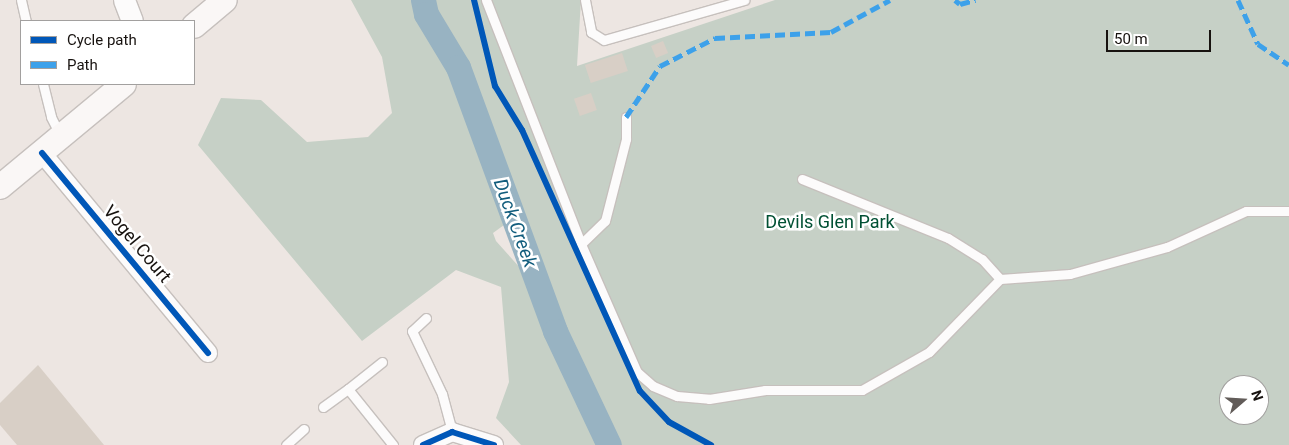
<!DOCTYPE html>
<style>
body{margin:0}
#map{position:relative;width:1289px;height:445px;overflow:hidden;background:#ede6e2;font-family:Roboto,sans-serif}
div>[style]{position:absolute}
.green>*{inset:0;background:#c6d0c6}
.river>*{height:25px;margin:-12.5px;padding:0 12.5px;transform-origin:12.5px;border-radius:12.5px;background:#98b3c2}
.building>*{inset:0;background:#d8cfc6;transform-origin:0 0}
.roads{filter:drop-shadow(1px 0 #c6c0bd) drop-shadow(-1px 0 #c6c0bd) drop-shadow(0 1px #c6c0bd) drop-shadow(0 -1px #c6c0bd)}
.service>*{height:9px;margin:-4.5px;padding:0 4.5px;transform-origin:4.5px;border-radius:4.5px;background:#fcfbfb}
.minor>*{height:18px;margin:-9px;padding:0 9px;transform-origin:9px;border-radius:9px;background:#fcfbfb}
.tertiary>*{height:21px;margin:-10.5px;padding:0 10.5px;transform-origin:10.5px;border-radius:10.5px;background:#fcfbfb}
.secondary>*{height:24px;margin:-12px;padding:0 12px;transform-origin:12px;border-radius:12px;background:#faf7f6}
.quiet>*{height:5px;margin-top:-2.5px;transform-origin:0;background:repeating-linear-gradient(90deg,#3da1ea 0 10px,transparent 0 15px)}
.cycleway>*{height:6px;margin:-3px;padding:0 3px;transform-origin:3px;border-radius:3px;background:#0057b8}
span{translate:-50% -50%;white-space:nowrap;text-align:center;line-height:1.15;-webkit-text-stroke:5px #fff;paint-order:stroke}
.park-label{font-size:18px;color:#005033}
.street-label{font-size:18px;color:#17120f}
.water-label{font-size:19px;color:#125d7d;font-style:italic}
.legend{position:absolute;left:20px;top:20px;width:175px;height:65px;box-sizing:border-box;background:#fff;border:1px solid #a2a09f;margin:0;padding:6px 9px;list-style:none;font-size:15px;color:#17120f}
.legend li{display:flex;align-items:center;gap:10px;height:25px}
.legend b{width:25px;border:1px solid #a2a09f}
.north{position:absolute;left:1219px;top:375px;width:50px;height:50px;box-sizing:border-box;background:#fff;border:1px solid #a2a09f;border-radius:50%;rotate:71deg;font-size:14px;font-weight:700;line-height:20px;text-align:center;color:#17120f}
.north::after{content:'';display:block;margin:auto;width:18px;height:22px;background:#625c59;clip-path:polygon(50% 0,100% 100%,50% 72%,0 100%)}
.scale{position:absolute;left:1106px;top:30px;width:105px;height:22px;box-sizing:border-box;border:2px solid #17120f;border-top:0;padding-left:6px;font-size:15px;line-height:18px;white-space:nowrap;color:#17120f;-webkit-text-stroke:4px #fff;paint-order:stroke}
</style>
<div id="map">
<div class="green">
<i style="clip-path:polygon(evenodd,351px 0,581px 0,577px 66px,775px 0,1289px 0,1289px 445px,521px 445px,496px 418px,509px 382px,501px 287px,456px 270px,362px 341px,198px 145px,221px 98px,261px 100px,307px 142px,368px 137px,392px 113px,382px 57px,351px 0,504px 225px,540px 291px,536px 303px,522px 270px,496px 241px,493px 233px,504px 225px,351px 0,1229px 385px,1259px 385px,1259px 415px,1229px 415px,1229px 385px)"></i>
</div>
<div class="river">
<i style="left:423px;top:0;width:14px;rotate:78deg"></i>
<i style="left:426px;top:14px;width:62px;rotate:58.9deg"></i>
<i style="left:458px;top:67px;width:281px;rotate:69.8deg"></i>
<i style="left:555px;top:331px;width:126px;rotate:64.7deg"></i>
</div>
<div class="building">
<i style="left:663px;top:41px;width:13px;height:13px;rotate:67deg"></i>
<i style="left:622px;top:53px;width:19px;height:39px;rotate:72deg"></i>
<i style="left:591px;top:93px;width:18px;height:18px;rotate:71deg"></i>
<i style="clip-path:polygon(38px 365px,104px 445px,17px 445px,0 425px,0 403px)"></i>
</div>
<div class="roads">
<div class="service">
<i style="left:21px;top:0;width:22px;rotate:77deg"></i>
<i style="left:486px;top:0;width:262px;rotate:68.7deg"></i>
<i style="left:581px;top:244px;width:140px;rotate:66.4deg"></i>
<i style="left:637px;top:372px;width:21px;rotate:41deg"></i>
<i style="left:653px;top:386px;width:26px;rotate:23deg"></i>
<i style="left:677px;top:396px;width:32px;rotate:5deg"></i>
<i style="left:709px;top:399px;width:57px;rotate:-9.1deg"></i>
<i style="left:765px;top:390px;width:97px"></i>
<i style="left:862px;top:390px;width:77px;rotate:-29.6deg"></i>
<i style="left:929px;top:352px;width:102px;rotate:-45.8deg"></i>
<i style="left:1000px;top:279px;width:70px;rotate:-4.1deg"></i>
<i style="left:1070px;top:274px;width:101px;rotate:-15.6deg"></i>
<i style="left:1167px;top:247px;width:87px;rotate:-24.5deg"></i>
<i style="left:1246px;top:211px;width:43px"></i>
<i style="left:585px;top:0;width:33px;rotate:79deg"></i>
<i style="left:591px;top:32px;width:15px;rotate:32deg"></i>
<i style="left:604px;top:40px;width:146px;rotate:-15.9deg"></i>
<i style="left:43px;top:84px;width:34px;rotate:76deg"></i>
<i style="left:51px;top:117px;width:20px;rotate:63deg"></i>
<i style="left:802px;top:179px;width:157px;rotate:22deg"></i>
<i style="left:948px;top:238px;width:40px;rotate:32deg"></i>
<i style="left:982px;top:259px;width:27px;rotate:48deg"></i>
<i style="left:581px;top:244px;width:33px;rotate:-44deg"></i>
<i style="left:605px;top:221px;width:85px;rotate:-75.6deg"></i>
<i style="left:626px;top:139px;width:22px;rotate:-90deg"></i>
<i style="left:426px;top:318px;width:19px;rotate:137deg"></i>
<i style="left:412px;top:331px;width:70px;rotate:64.5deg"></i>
<i style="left:442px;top:394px;width:39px;rotate:75deg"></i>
<i style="left:382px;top:362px;width:43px;rotate:141.5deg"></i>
<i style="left:348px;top:389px;width:72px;rotate:51.2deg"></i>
<i style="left:323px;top:407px;width:31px;rotate:-36deg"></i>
<i style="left:286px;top:445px;width:24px;rotate:-42deg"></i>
</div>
<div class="minor">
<i style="left:42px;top:153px;width:260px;rotate:50.3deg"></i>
<i style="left:423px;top:445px;width:32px;rotate:-24deg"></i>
<i style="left:452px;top:432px;width:44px;rotate:17.2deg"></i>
</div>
<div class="tertiary">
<i style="left:124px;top:0;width:22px;rotate:69deg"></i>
</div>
<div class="secondary">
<i style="left:194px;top:26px;width:40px;rotate:-40deg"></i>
<i style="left:0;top:187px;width:161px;rotate:-39.7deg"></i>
</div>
</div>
<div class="quiet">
<i style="left:955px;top:0;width:6px;rotate:39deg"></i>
<i style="left:960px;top:4px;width:16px;rotate:-15deg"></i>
<i style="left:1238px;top:0;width:48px;rotate:65.6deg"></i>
<i style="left:1258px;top:44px;width:37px;rotate:34deg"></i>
<i style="left:626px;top:117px;width:61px;rotate:-56.3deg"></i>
<i style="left:660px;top:66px;width:62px;rotate:-27deg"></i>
<i style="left:715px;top:38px;width:116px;rotate:-3deg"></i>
<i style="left:831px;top:32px;width:67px;rotate:-28.5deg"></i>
</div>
<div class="cycleway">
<i style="left:474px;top:0;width:89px;rotate:76.3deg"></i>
<i style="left:495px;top:86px;width:52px;rotate:58.5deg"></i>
<i style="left:522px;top:130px;width:286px;rotate:65.7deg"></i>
<i style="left:640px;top:391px;width:42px;rotate:46.9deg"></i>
<i style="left:669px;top:422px;width:48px;rotate:28.7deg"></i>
<i style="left:42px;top:153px;width:260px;rotate:50.3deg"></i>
<i style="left:423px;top:445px;width:32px;rotate:-24deg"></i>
<i style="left:452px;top:432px;width:44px;rotate:17.2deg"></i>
</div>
<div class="park-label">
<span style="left:830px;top:222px">Devils Glen Park</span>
</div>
<div class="street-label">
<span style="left:137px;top:244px;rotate:50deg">Vogel Court</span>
</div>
<div class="water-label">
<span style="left:515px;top:223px;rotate:70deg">Duck Creek</span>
</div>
<ul class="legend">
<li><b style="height:6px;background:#0057b8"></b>Cycle path</li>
<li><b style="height:6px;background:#3da1ea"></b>Path</li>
</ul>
<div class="north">N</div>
<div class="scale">50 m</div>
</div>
